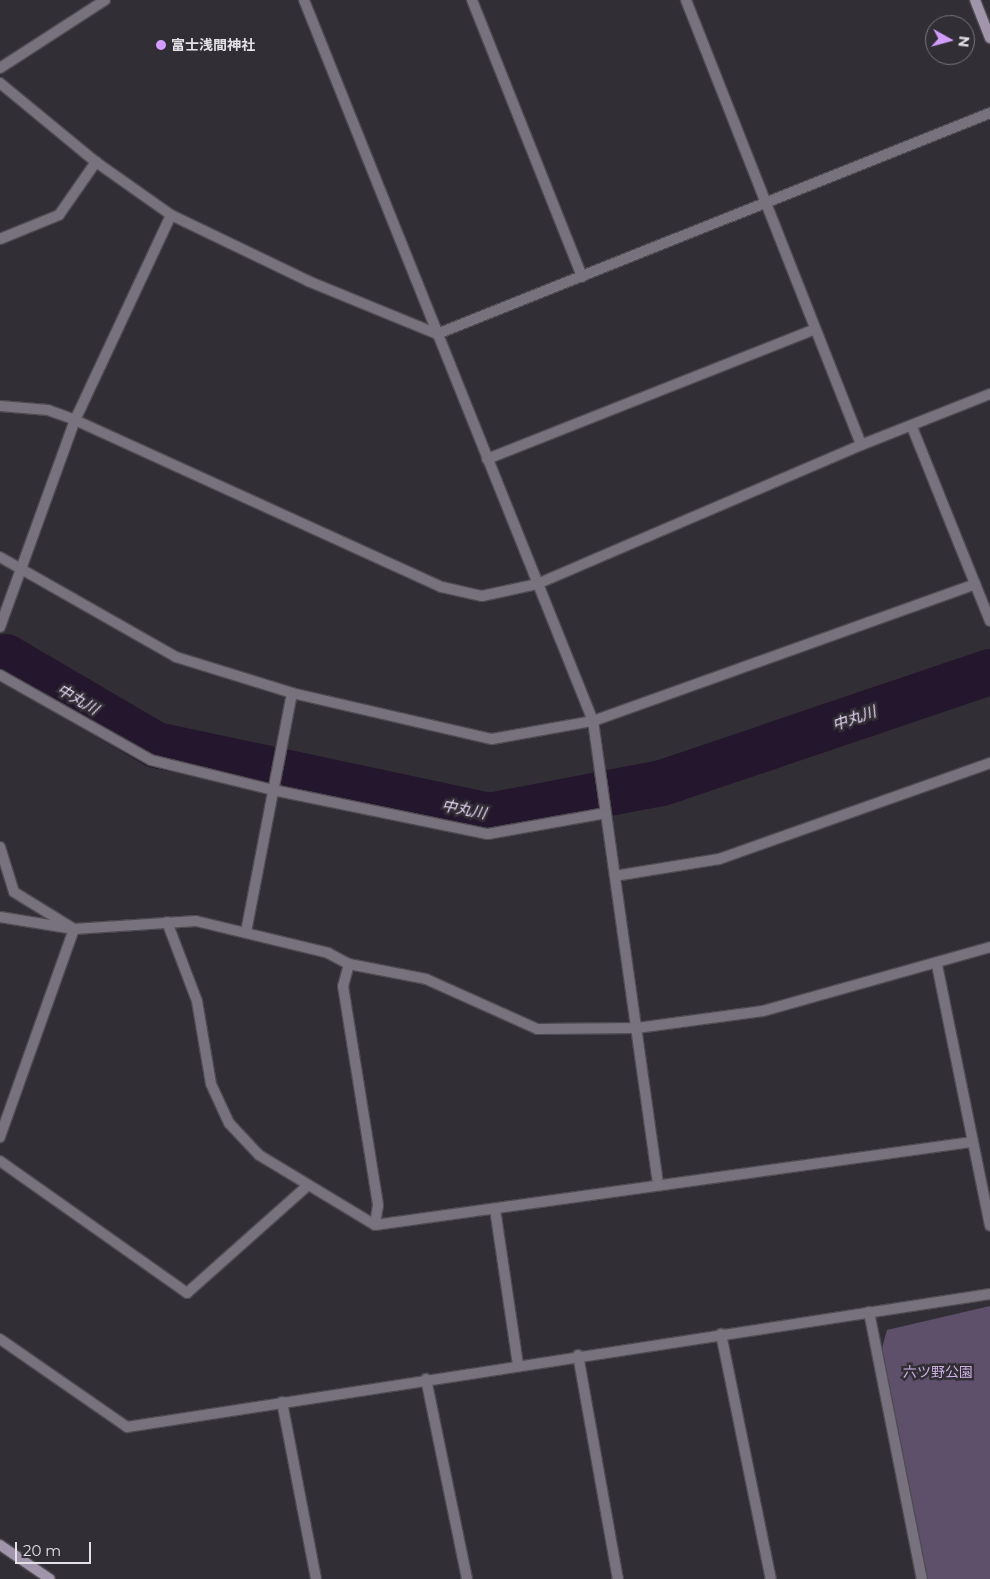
<!DOCTYPE html>
<meta charset="utf-8">
<style>
body{margin:0}
#map{position:relative;width:990px;height:1579px;overflow:hidden;background:#322e35;font-family:Montserrat,"Noto Sans JP",sans-serif}
div>[style]{position:absolute}
.green>*{inset:0;background:#5e506b}
.river>*{height:46px;margin:-23px;padding:0 23px;transform-origin:23px;border-radius:23px;background:#23162d}
.roads{filter:drop-shadow(1px 0 #4e4b51) drop-shadow(-1px 0 #4e4b51) drop-shadow(0 1px #4e4b51) drop-shadow(0 -1px #4e4b51)}
.street>*{height:10px;margin:-5px;padding:0 5px;transform-origin:5px;border-radius:5px;background:#78717e}
.secondary>*{height:10px;margin:-5px;padding:0 5px;transform-origin:5px;border-radius:5px;background:#a095aa}
.dots>*{width:14px;height:14px;translate:-50% -50%;box-sizing:border-box;border:2px solid #322e35;border-radius:50%}
span{translate:-50% -50%;white-space:nowrap;text-align:center;line-height:1.15;-webkit-text-stroke:5px #322e35;paint-order:stroke}
.poi-label{font-size:14px;color:#e3e1e5;font-weight:700}
.left{translate:0 -50%;text-align:left}
.park-label{font-size:14px;color:#cdb1e5}
.water-label{font-size:15px;color:#e9d9f9;font-style:italic}
.north{position:absolute;left:925px;top:15px;width:50px;height:50px;box-sizing:border-box;background:#322e35;border:1px solid #79767b;border-radius:50%;rotate:97deg;font-size:14px;font-weight:700;line-height:20px;text-align:center;color:#e3e1e5}
.north::after{content:'';display:block;margin:auto;width:18px;height:22px;background:#d29dfd;clip-path:polygon(50% 0,100% 100%,50% 72%,0 100%)}
.scale{position:absolute;left:15px;top:1542px;width:76px;height:22px;box-sizing:border-box;border:2px solid #e3e1e5;border-top:0;padding-left:6px;font-size:15px;line-height:18px;white-space:nowrap;color:#e3e1e5;-webkit-text-stroke:4px #322e35;paint-order:stroke}
</style>
<div id="map">
<div class="green">
<i style="clip-path:polygon(990px 1306px,990px 1579px,927px 1579px,881px 1352px,887px 1330px)"></i>
</div>
<div class="river">
<i style="left:6px;top:657px;width:174px;rotate:30.4deg"></i>
<i style="left:156px;top:745px;width:340px;rotate:12deg"></i>
<i style="left:489px;top:816px;width:176px;rotate:-10.8deg"></i>
<i style="left:662px;top:783px;width:346px;rotate:-18.7deg"></i>
</div>
<div class="roads">
<div class="street">
<i style="left:304px;top:0;width:777px;rotate:68.16deg"></i>
<i style="left:593px;top:721px;width:467px;rotate:82deg"></i>
<i style="left:472px;top:0;width:298px;rotate:68.3deg"></i>
<i style="left:686px;top:0;width:478px;rotate:68.5deg"></i>
<i style="left:0;top:68px;width:125px;rotate:-32.9deg"></i>
<i style="left:0;top:83px;width:124px;rotate:39.5deg"></i>
<i style="left:96px;top:162px;width:92px;rotate:35.2deg"></i>
<i style="left:171px;top:215px;width:152px;rotate:25.7deg"></i>
<i style="left:308px;top:281px;width:139px;rotate:22.3deg"></i>
<i style="left:437px;top:334px;width:596px;rotate:-21.78deg"></i>
<i style="left:0;top:239px;width:64px;rotate:-22.1deg"></i>
<i style="left:59px;top:215px;width:65px;rotate:-55.1deg"></i>
<i style="left:0;top:406px;width:48px;rotate:4.8deg"></i>
<i style="left:48px;top:410px;width:29px;rotate:20deg"></i>
<i style="left:75px;top:420px;width:403px;rotate:24.5deg"></i>
<i style="left:442px;top:587px;width:41px;rotate:12.7deg"></i>
<i style="left:482px;top:596px;width:56px;rotate:-12.3deg"></i>
<i style="left:537px;top:584px;width:353px;rotate:-23.2deg"></i>
<i style="left:861px;top:445px;width:139px;rotate:-21.6deg"></i>
<i style="left:912px;top:427px;width:209px;rotate:68.1deg"></i>
<i style="left:487px;top:459px;width:350px;rotate:-21.6deg"></i>
<i style="left:0;top:557px;width:202px;rotate:29.6deg"></i>
<i style="left:176px;top:657px;width:121px;rotate:17.2deg"></i>
<i style="left:292px;top:693px;width:205px;rotate:13deg"></i>
<i style="left:492px;top:739px;width:103px;rotate:-10.1deg"></i>
<i style="left:593px;top:721px;width:406px;rotate:-19.7deg"></i>
<i style="left:0;top:627px;width:220px;rotate:-70.1deg"></i>
<i style="left:75px;top:420px;width:226px;rotate:-64.9deg"></i>
<i style="left:0;top:675px;width:173px;rotate:29.4deg"></i>
<i style="left:151px;top:760px;width:126px;rotate:13.8deg"></i>
<i style="left:273px;top:790px;width:219px;rotate:11.6deg"></i>
<i style="left:488px;top:834px;width:120px;rotate:-10.1deg"></i>
<i style="left:0;top:847px;width:47px;rotate:72.7deg"></i>
<i style="left:14px;top:892px;width:70px;rotate:31.7deg"></i>
<i style="left:74px;top:929px;width:122px;rotate:-3.8deg"></i>
<i style="left:196px;top:921px;width:136px;rotate:13.6deg"></i>
<i style="left:328px;top:953px;width:24px;rotate:28deg"></i>
<i style="left:349px;top:964px;width:78px;rotate:11deg"></i>
<i style="left:426px;top:979px;width:122px;rotate:24.2deg"></i>
<i style="left:537px;top:1029px;width:100px;rotate:-0.6deg"></i>
<i style="left:637px;top:1028px;width:127px;rotate:-7.7deg"></i>
<i style="left:763px;top:1011px;width:236px;rotate:-15.7deg"></i>
<i style="left:615px;top:876px;width:105px;rotate:-9.3deg"></i>
<i style="left:719px;top:859px;width:288px;rotate:-19.5deg"></i>
<i style="left:0;top:917px;width:75px;rotate:9.2deg"></i>
<i style="left:74px;top:929px;width:221px;rotate:109.6deg"></i>
<i style="left:167px;top:922px;width:85px;rotate:69.2deg"></i>
<i style="left:197px;top:1001px;width:84px;rotate:80.4deg"></i>
<i style="left:211px;top:1084px;width:43px;rotate:65.2deg"></i>
<i style="left:229px;top:1123px;width:44px;rotate:46.8deg"></i>
<i style="left:259px;top:1155px;width:135px;rotate:31.1deg"></i>
<i style="left:375px;top:1225px;width:603px;rotate:-7.92deg"></i>
<i style="left:246px;top:932px;width:243px;rotate:-79.1deg"></i>
<i style="left:349px;top:964px;width:23px;rotate:105deg"></i>
<i style="left:343px;top:986px;width:222px;rotate:80.9deg"></i>
<i style="left:378px;top:1205px;width:20px;rotate:99deg"></i>
<i style="left:937px;top:965px;width:266px;rotate:78.5deg"></i>
<i style="left:0;top:1161px;width:229px;rotate:35.2deg"></i>
<i style="left:187px;top:1293px;width:161px;rotate:-41.7deg"></i>
<i style="left:495px;top:1209px;width:158px;rotate:81.6deg"></i>
<i style="left:869px;top:1312px;width:272px;rotate:78.8deg"></i>
<i style="left:721px;top:1334px;width:250px;rotate:78.5deg"></i>
<i style="left:0;top:1339px;width:155px;rotate:34.7deg"></i>
<i style="left:127px;top:1427px;width:873px;rotate:-8.76deg"></i>
<i style="left:578px;top:1355px;width:228px;rotate:79.9deg"></i>
<i style="left:426px;top:1379px;width:204px;rotate:78.4deg"></i>
<i style="left:282px;top:1402px;width:180px;rotate:79.1deg"></i>
</div>
<div class="secondary">
<i style="left:975px;top:0;width:41px;rotate:68.5deg"></i>
<i style="left:0;top:1545px;width:60px;rotate:34.2deg"></i>
</div>
</div>
<div class="dots">
<i style="left:161px;top:45px;background:#d29dfd"></i>
</div>
<div class="poi-label">
<span class="left" style="left:171px;top:45px">富士浅間神社</span>
</div>
<div class="park-label">
<span style="left:938px;top:1372px">六ツ野公園</span>
</div>
<div class="water-label">
<span style="left:78px;top:699px;rotate:30deg">中丸川</span>
<span style="left:854px;top:718px;rotate:-19deg">中丸川</span>
<span style="left:464px;top:809px;rotate:11deg">中丸川</span>
</div>
<div class="north">N</div>
<div class="scale">20 m</div>
</div>
